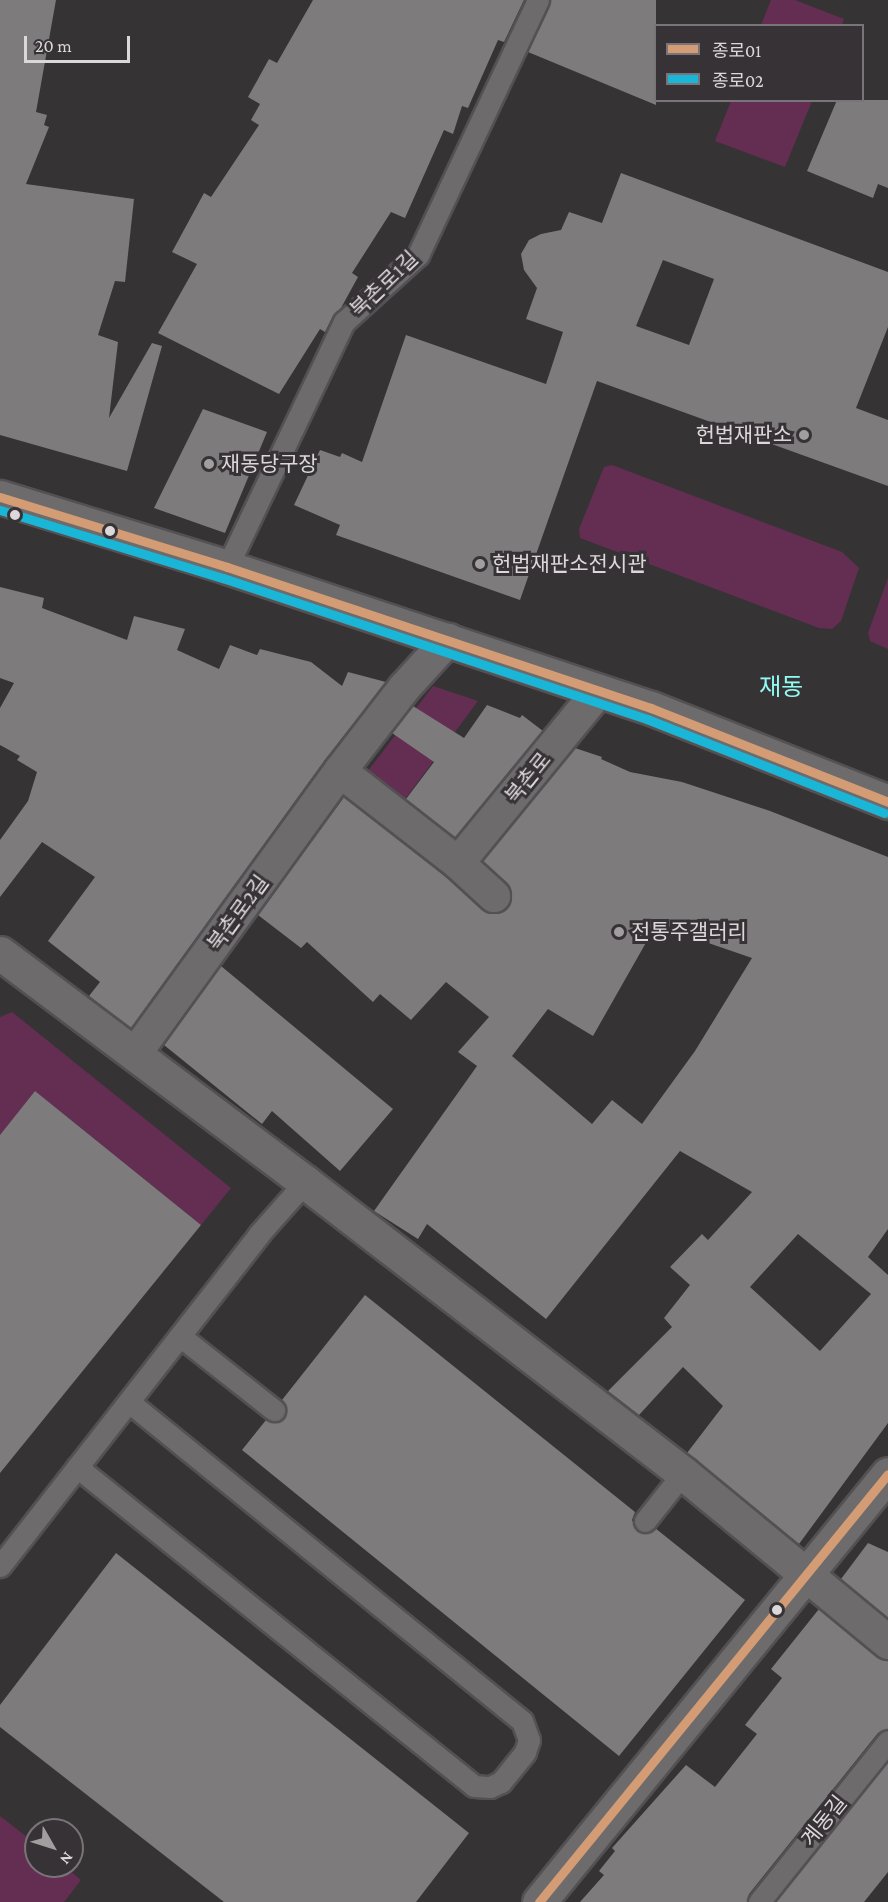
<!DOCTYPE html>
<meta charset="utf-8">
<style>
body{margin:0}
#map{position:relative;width:888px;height:1902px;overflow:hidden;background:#363335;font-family:"Crimson Pro","Noto Sans KR",serif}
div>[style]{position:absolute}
.green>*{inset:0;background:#632e51}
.building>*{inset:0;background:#7e7b7d}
.roads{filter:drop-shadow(2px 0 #535153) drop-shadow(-2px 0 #535153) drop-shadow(0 2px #535153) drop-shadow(0 -2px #535153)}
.service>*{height:21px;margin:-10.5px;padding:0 10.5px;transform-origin:10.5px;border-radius:10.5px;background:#6d6b6c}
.pedestrian>*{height:32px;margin:-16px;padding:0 16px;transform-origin:16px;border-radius:16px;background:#6d6b6c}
.minor>*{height:33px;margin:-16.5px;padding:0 16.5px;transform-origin:16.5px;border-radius:16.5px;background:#6d6b6c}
.tertiary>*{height:33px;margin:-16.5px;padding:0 16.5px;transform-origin:16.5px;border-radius:16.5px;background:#6d6b6c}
.bus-1>*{height:9px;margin:-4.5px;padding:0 4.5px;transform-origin:4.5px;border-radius:4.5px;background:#d39c74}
.bus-2>*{height:9px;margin:-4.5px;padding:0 4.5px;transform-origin:4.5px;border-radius:4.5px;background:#1ab6d8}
.dots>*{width:16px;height:16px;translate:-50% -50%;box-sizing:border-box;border:3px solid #373235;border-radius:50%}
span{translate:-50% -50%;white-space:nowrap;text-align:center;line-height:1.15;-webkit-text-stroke:6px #373235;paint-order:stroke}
.street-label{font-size:21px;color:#dcd8da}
.poi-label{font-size:21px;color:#dcd8da}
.right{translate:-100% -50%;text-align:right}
.left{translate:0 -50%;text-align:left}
.quarter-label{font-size:24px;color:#90fbf1}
.legend{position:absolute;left:654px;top:24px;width:210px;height:78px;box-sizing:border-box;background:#373235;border:2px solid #797477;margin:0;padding:8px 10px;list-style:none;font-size:18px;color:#dcd8da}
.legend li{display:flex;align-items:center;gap:12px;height:30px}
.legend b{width:30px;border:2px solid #797477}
.north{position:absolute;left:24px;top:1818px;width:60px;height:60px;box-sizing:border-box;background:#373235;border:2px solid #797477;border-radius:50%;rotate:129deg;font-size:16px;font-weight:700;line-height:24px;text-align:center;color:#dcd8da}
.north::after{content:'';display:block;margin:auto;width:21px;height:27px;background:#a29ea0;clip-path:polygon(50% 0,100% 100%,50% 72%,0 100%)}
.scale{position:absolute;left:24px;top:36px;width:106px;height:27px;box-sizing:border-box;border:3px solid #dcd8da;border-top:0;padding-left:8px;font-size:18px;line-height:21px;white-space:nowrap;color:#dcd8da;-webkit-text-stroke:4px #373235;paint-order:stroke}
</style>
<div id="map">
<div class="green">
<i style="clip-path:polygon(771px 0,795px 0,844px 19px,842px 25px,761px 25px)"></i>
<i style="clip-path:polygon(731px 101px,812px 101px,785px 167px,715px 141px)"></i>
<i style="clip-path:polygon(612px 465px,842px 552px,859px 568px,841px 621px,832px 629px,819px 628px,580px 538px,579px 529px,604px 467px)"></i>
<i style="clip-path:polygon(888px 578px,888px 649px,870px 641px,868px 633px)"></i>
<i style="clip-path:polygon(433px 686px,478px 701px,400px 806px,364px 776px)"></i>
<i style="clip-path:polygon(12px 1012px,231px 1188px,201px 1225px,35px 1091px,0 1135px,0 1017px)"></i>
<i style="clip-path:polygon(0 1816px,36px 1844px,36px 1866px,64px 1866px,81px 1880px,64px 1902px,0 1902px)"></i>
</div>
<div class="building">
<i style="clip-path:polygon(0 0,56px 0,36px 112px,47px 115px,44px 125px,49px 127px,26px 184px,134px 199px,125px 282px,115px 281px,98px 335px,118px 342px,109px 418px,152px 343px,162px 346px,127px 471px,0 435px)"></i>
<i style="clip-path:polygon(313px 0,524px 0,504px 42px,498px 40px,468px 108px,462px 106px,453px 134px,444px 130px,405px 218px,391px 212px,352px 273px,358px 277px,341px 308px,333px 316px,325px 332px,320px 329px,279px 394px,158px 333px,197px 264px,172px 252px,204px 193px,211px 197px,259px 125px,251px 120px,260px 104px,248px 97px,269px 59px,277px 63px)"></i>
<i style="clip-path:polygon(551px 0,656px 0,656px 105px,528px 52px)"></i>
<i style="clip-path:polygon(837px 100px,888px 100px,888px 188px,878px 184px,873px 198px,807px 171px)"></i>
<i style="clip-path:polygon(evenodd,621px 173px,888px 272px,888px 327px,856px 408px,888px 420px,888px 486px,597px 381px,520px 600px,336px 535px,340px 525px,294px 505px,320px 450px,340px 457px,342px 453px,362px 462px,406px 335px,546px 384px,563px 332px,526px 319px,537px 288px,524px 270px,521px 254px,529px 240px,541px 234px,561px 230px,569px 212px,602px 223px,621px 173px,663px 260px,714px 279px,689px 345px,636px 326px,663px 260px)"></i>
<i style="clip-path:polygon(203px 409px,267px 432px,225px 533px,154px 508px)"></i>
<i style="clip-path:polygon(0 587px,44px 598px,42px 608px,127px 640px,134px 616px,185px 629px,177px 650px,219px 669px,230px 645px,257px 655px,260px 649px,311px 662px,342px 686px,348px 672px,386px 682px,325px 760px,131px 1028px,89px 996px,100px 982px,48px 941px,95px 877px,42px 842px,0 897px,0 840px,28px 801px,37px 772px,17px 760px,20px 756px,0 745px,0 708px,14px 683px,0 678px)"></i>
<i style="clip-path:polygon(487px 705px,520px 718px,522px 715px,543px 731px,455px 838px,406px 799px,434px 762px,392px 733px,413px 706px,464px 738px)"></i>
<i style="clip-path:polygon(evenodd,575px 748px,602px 757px,601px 759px,630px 772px,682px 782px,770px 811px,888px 857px,888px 1229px,868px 1257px,888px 1275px,888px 1423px,799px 1544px,687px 1453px,723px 1406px,683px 1367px,639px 1415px,608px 1391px,672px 1327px,664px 1318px,690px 1285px,670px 1267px,702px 1234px,708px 1240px,752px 1192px,680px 1151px,546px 1319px,427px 1224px,418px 1239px,374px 1211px,477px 1066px,458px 1052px,489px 1017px,446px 982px,411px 1020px,380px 994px,373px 1002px,307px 942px,301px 948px,258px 915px,344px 797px,446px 877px,482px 909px,491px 914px,500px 913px,507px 909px,511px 900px,511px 890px,483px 861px,575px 748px,656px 925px,752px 958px,695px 1051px,642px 1124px,612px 1100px,592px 1124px,512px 1056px,548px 1009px,593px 1036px,656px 925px,575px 748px,798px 1234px,871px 1294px,820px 1351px,750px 1287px,798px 1234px)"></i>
<i style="clip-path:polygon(221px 966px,393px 1109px,340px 1171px,272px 1111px,262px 1124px,164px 1045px)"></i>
<i style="clip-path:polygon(35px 1091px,201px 1225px,0 1473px,0 1135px)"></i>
<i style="clip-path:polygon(365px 1295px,635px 1512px,632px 1520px,638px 1531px,649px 1533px,655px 1528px,745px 1600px,619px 1756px,242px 1450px,266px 1420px,273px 1423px,284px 1418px,287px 1411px,282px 1400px)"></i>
<i style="clip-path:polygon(868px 1543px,888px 1552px,888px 1618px,841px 1579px)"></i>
<i style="clip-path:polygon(116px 1553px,469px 1833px,416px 1902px,224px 1902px,0 1727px,0 1705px)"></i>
<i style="clip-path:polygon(819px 1609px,876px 1656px,888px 1660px,888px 1729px,878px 1733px,749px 1894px,747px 1902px,580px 1902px,604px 1875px,599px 1871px,615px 1851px,612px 1848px,686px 1765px,715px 1787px,757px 1734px,745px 1725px,782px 1678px,771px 1669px)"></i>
<i style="clip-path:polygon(888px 1761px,888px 1872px,864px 1902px,775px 1902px)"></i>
</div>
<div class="roads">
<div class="service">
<i style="left:227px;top:567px;width:272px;rotate:-64.5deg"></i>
<i style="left:344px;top:322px;width:100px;rotate:-42.2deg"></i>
<i style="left:418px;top:255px;width:282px;rotate:-64.8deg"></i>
<i style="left:180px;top:1336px;width:120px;rotate:38.2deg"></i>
<i style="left:77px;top:1467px;width:509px;rotate:38.78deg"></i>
<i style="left:474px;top:1786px;width:16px;rotate:4deg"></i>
<i style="left:490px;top:1787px;width:12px;rotate:-24deg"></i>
<i style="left:501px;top:1782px;width:38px;rotate:-51deg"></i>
<i style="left:525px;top:1752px;width:13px;rotate:-72deg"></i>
<i style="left:529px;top:1740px;width:20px;rotate:-110deg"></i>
<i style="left:522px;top:1721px;width:506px;rotate:-140.93deg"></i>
<i style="left:645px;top:1521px;width:61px;rotate:-51.6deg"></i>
<i style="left:0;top:1566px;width:421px;rotate:-52deg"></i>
<i style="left:259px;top:1234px;width:69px;rotate:-48.5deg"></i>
<i style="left:759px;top:1902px;width:206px;rotate:-51.3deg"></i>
</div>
<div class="pedestrian">
<i style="left:340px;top:771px;width:150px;rotate:37.9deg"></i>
<i style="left:458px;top:863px;width:49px;rotate:42.5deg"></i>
<i style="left:458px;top:863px;width:221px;rotate:-50.7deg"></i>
<i style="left:135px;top:1054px;width:349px;rotate:-54.1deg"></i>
<i style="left:340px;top:771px;width:106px;rotate:-52.3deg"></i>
<i style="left:405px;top:687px;width:64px;rotate:-47.5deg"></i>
</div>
<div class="minor">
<i style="left:0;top:953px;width:381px;rotate:36.9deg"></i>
<i style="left:305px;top:1182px;width:477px;rotate:37.6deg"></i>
<i style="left:683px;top:1473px;width:266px;rotate:39.5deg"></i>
</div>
<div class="tertiary">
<i style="left:0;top:497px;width:238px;rotate:17.1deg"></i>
<i style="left:227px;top:567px;width:447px;rotate:18.4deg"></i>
<i style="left:651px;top:708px;width:255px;rotate:21.6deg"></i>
<i style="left:539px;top:1902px;width:552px;rotate:-50.81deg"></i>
</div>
</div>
<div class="bus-1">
<i style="left:0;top:497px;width:238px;rotate:17.1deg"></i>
<i style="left:227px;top:567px;width:447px;rotate:18.4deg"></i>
<i style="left:651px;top:708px;width:255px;rotate:21.6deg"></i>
<i style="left:539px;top:1902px;width:552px;rotate:-50.81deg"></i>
</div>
<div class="bus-2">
<i style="left:0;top:510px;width:233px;rotate:17deg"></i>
<i style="left:223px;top:578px;width:447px;rotate:18.4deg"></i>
<i style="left:647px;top:719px;width:255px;rotate:21.6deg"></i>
</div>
<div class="dots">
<i style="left:804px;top:435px;background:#a29ea0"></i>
<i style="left:209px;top:464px;background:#a29ea0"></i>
<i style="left:15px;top:515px;background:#dcd8da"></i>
<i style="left:110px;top:531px;background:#dcd8da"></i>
<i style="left:480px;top:564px;background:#a29ea0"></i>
<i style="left:619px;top:932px;background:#a29ea0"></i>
<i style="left:777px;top:1610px;background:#dcd8da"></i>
</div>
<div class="street-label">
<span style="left:384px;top:284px;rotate:-44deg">북촌로1길</span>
<span style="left:528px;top:778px;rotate:-51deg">북촌로</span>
<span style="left:238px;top:913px;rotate:-54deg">북촌로2길</span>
<span style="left:824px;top:1821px;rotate:-51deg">계동길</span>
</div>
<div class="poi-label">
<span class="right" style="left:792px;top:435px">헌법재판소</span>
<span class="left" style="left:221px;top:464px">재동당구장</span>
<span class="left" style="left:492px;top:564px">헌법재판소전시관</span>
<span class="left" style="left:631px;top:932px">전통주갤러리</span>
</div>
<div class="quarter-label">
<span style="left:781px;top:687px">재동</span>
</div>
<ul class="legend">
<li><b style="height:8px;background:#d39c74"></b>종로01</li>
<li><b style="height:8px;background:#1ab6d8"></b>종로02</li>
</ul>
<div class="north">N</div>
<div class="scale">20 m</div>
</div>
